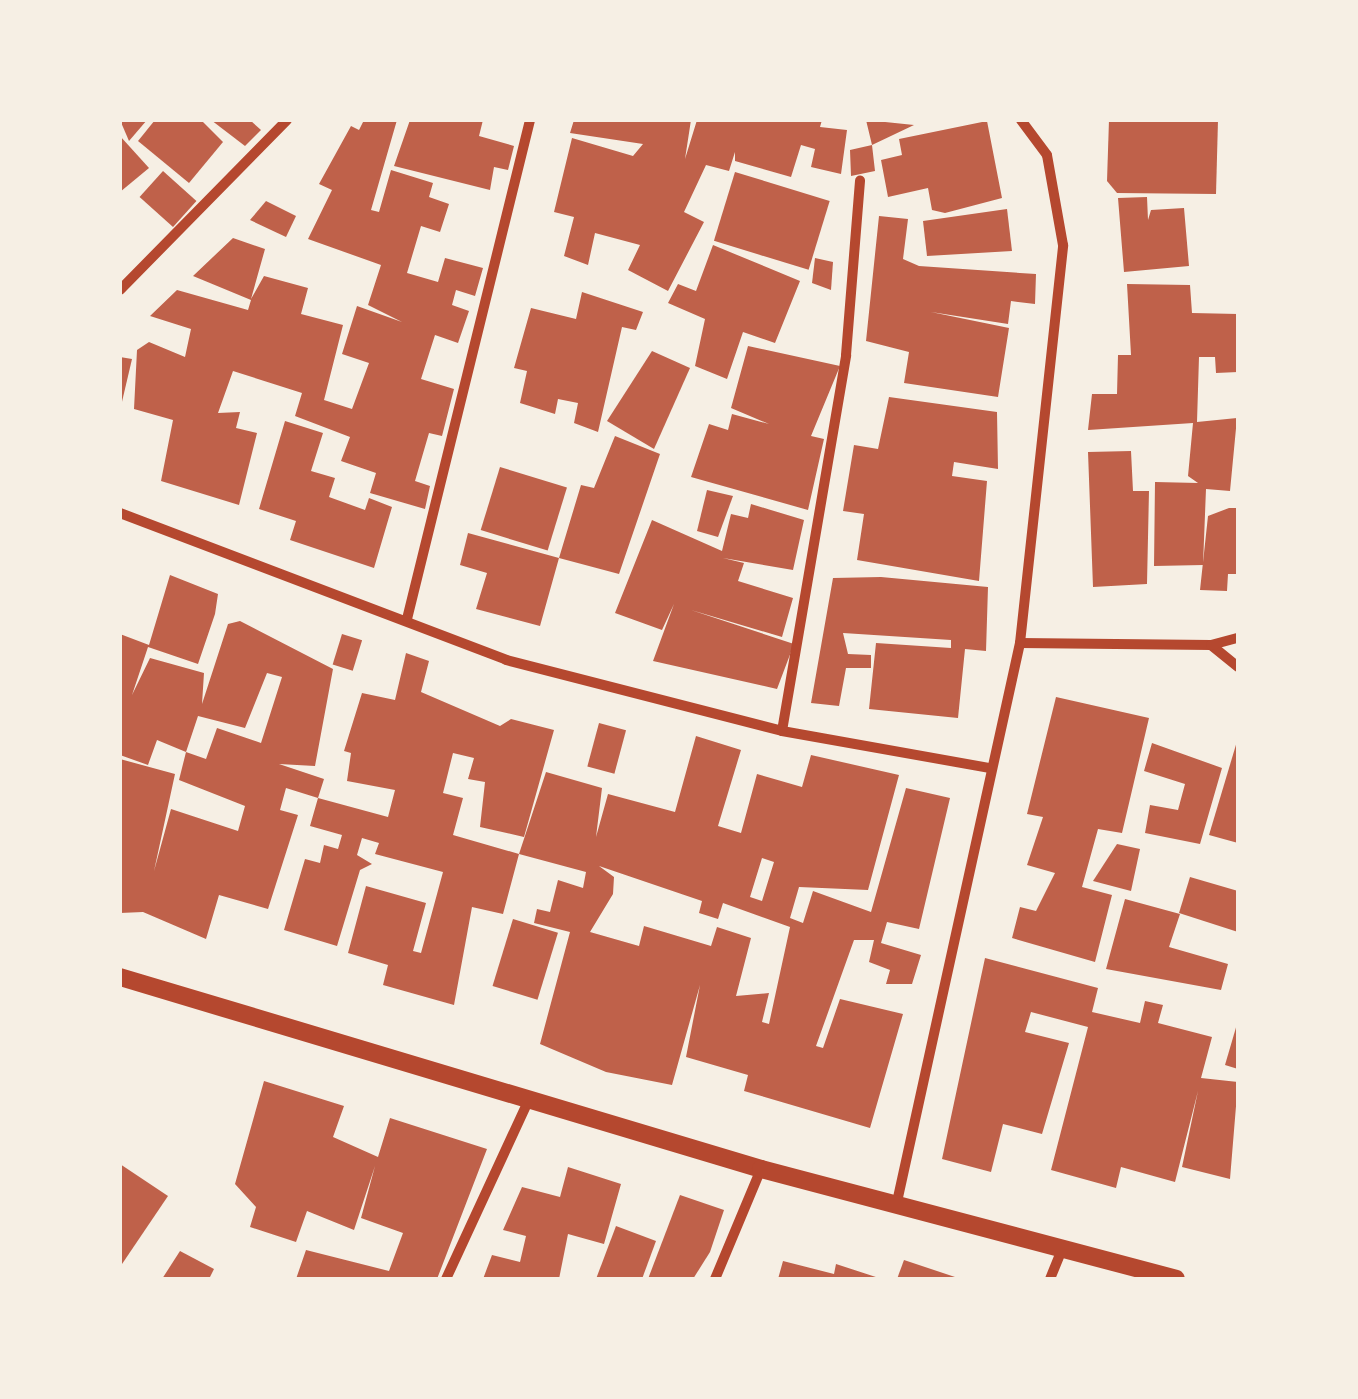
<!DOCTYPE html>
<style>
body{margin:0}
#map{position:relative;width:1358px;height:1399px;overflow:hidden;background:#f6efe4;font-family:Manrope,sans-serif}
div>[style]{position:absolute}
.building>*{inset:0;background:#bf614a;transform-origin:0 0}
.minor>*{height:10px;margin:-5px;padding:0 5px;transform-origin:5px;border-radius:5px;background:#b5482f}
.tertiary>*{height:18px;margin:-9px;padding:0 9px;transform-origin:9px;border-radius:9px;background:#b5482f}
span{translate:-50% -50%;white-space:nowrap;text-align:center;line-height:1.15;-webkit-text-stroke:10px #f6efe4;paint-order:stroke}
.frame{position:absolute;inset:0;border:122px solid #f6efe4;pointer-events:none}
</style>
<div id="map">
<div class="building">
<i style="clip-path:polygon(120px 120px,147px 120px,129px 141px)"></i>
<i style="clip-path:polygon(155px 120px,201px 120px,223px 142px,189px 183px,138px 141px)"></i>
<i style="clip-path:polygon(211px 120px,250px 120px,261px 130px,245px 146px)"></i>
<i style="clip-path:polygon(364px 120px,397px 120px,371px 210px,379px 212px,391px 170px,433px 183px,429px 197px,449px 204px,440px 232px,421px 226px,407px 273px,438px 282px,445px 258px,483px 268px,475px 296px,456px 290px,452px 305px,469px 311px,458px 343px,435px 335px,421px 379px,454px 389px,442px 436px,429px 433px,415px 481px,430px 486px,425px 509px,370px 493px,376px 473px,341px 461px,350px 437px,295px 416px,302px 393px,233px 371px,218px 413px,240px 412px,236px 428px,257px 433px,239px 505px,161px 481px,173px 420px,134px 409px,137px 350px,149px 342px,185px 357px,191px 329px,150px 316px,177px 290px,248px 310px,251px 300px,193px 276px,233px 238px,265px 249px,251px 299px,264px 276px,308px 288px,301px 314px,343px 325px,324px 400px,352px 409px,369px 363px,342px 354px,357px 306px,402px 322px,368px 305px,381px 265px,308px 239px,332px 190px,319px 184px,351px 126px,359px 130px)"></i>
<i style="clip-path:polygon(410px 120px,483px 120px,479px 136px,514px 146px,508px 170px,494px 167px,490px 190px,394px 166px)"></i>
<i style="clip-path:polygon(574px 120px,691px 120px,685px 159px,697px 120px,822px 120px,820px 127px,847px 130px,841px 174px,811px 167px,815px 149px,801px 145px,791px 177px,735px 161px,735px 152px,729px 171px,706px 165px,684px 212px,704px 222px,668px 291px,628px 270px,640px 245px,595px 233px,588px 265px,564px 256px,574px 217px,554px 212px,572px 138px,633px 156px,643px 144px,570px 133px)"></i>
<i style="clip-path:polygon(866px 120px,914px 125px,872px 145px,875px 171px,851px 176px,850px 150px,872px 145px)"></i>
<i style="clip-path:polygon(1109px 120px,1218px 120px,1216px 194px,1117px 193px,1107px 181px)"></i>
<i style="clip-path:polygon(987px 121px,1002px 198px,945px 213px,932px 210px,928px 188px,888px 197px,881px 160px,902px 155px,899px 139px)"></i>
<i style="clip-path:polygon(120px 136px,149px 168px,120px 192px)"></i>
<i style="left:163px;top:171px;width:45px;height:35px;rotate:42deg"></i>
<i style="left:735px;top:172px;width:99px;height:72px;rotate:17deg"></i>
<i style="clip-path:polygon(1147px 197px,1148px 220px,1151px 210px,1184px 208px,1189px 266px,1124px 272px,1118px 198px)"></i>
<i style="clip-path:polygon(266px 201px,296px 216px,286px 237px,250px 220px)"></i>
<i style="clip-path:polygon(1007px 209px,1012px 251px,927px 256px,923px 221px)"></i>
<i style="clip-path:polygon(879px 216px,908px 219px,903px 259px,919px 266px,1036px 274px,1035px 304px,1011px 301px,1008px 324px,931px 312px,1009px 328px,998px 397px,904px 383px,909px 352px,866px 341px)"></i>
<i style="clip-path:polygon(713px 245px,800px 281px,775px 343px,743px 332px,727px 379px,695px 366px,705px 319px,668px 303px,678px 284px,696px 291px)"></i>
<i style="clip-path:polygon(815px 258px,833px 262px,831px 290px,812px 283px)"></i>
<i style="clip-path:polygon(1127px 284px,1190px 285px,1192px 313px,1238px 314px,1238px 372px,1216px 373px,1215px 357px,1199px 357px,1197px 422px,1237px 418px,1230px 491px,1206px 489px,1203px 565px,1154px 566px,1155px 482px,1198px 483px,1188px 476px,1193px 423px,1088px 430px,1092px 394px,1117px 394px,1118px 355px,1131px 355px)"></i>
<i style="clip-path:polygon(582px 292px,643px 312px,636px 330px,622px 327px,598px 432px,574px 423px,578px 403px,558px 399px,555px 414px,520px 403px,527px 371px,514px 368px,531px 308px,576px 319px)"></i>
<i style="clip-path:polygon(748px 346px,840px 366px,811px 436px,824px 439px,808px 510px,691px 477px,709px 424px,728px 430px,732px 414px,769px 424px,731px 408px)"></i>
<i style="clip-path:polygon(652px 351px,690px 368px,654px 449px,607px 421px)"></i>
<i style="clip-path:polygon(120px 357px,132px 359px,121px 406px,120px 406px)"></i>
<i style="clip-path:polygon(889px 397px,997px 412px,998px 469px,954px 462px,952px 476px,987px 481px,979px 581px,857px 560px,864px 514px,843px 511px,854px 445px,878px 449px)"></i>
<i style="clip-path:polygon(285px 421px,323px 433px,311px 471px,335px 478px,329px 497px,365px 510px,369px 498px,392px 507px,374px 568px,290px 540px,296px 521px,259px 509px)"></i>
<i style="clip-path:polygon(615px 436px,660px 454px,619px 574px,559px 558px,581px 485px,594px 488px)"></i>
<i style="clip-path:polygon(1131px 451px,1133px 491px,1149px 491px,1147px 584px,1093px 587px,1088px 452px)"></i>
<i style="left:500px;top:467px;width:70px;height:66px;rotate:17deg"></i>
<i style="clip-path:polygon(707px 490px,733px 496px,718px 537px,697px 531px)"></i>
<i style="clip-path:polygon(751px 504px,804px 520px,793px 570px,723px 558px,744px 563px,738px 581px,793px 598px,782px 637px,691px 610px,794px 644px,777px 689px,653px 661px,674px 604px,662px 630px,615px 613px,652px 520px,722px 551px,731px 514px,748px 518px)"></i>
<i style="clip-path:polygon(1229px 508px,1238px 508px,1238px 574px,1228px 574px,1227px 591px,1200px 590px,1208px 516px)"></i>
<i style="clip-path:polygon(468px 533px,559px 558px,540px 626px,476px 609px,487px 573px,460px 565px)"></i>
<i style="clip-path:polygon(170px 575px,218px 594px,215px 614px,198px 664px,148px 647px,132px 695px,150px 658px,204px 673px,202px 704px,228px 624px,240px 621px,333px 669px,315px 766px,279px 764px,324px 779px,318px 798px,286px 788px,280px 810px,298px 815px,268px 909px,219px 895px,206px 939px,143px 912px,120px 913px,120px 759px,175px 774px,154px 871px,171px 809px,238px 831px,245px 806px,179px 780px,186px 752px,206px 759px,217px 728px,261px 743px,282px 677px,267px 673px,245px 728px,198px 716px,186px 752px,157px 740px,148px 765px,120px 755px,120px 634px,149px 645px)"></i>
<i style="clip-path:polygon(881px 577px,988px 587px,986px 651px,965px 649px,958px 718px,869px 709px,876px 643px,951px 648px,951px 640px,843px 633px,848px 654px,871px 655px,871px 668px,846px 668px,839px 706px,811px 703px,833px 578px)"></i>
<i style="left:342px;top:634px;width:21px;height:32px;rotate:17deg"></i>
<i style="clip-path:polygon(evenodd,406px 653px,429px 661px,421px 692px,500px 726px,511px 719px,554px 730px,524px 837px,480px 827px,485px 782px,468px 779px,474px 758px,453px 753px,443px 793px,463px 798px,453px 835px,519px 854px,546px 772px,602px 788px,596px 837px,608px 794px,675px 812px,696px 736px,741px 750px,718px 826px,741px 833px,757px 774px,802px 787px,811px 755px,899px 775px,868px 890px,799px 887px,790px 918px,803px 923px,813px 891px,871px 912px,906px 788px,950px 798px,919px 929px,887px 922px,881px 943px,921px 955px,912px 984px,886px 984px,890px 970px,869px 962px,874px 940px,854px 940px,816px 1046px,823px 1048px,840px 999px,903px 1014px,870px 1128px,744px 1091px,748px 1075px,686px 1057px,700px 985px,672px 1085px,606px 1072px,540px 1044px,570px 932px,534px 923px,537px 909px,550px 912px,558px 880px,583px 888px,586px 872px,519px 854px,503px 914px,472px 907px,454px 1005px,383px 985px,388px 965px,348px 953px,366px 886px,426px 903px,413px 951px,421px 953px,443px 872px,375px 854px,379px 843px,362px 838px,357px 855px,372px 864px,360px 870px,337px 946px,284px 930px,305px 859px,320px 863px,324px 845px,338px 849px,342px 835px,310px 826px,318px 798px,388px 817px,395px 790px,347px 781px,351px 753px,344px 751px,362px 693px,395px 700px,406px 653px,762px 858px,774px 862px,762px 901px,750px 897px,762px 858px,406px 653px,599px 866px,702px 901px,699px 913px,718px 919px,723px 903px,790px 927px,769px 1024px,762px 1022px,769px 993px,736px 996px,751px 938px,717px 927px,711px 946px,644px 926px,639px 946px,590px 932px,613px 894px,614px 877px,599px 866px)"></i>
<i style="clip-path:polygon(1056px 697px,1149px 718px,1122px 833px,1098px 829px,1082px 887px,1112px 895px,1095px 962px,1012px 938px,1020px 907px,1036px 911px,1055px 873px,1027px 865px,1043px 817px,1027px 814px)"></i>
<i style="left:599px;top:723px;width:28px;height:45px;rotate:15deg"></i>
<i style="clip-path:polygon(1238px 738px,1238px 843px,1209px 835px)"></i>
<i style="clip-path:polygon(1152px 743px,1222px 768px,1200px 844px,1145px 833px,1150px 805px,1178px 810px,1185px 784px,1144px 771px)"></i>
<i style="clip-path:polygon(1117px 844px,1140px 849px,1131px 891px,1093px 881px)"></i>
<i style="clip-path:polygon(1190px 877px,1238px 891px,1238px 932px,1179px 913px)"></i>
<i style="clip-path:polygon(1125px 899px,1180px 914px,1169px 947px,1228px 964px,1221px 990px,1106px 969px)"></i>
<i style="left:513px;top:919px;width:47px;height:70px;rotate:17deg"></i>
<i style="clip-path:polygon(985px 958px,1098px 988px,1092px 1012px,1140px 1023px,1145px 1001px,1163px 1005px,1158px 1023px,1212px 1037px,1201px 1078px,1238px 1082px,1230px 1179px,1182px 1167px,1198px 1091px,1175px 1182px,1121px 1167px,1116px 1188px,1051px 1170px,1088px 1027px,1031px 1012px,1025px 1032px,1069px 1043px,1042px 1134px,1003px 1124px,991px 1172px,942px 1159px)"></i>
<i style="clip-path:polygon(1237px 1024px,1238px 1024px,1238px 1069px,1225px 1065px)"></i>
<i style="clip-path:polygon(264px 1081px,344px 1106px,333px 1137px,378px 1157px,390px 1118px,487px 1149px,437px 1279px,296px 1279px,306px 1250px,389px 1271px,403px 1233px,361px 1218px,375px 1166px,354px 1230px,307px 1211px,296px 1242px,250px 1227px,256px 1207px,235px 1184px)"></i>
<i style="clip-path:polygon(120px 1164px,168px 1196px,120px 1267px)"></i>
<i style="clip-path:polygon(568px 1167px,621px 1184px,604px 1244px,568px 1234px,559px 1279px,483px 1279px,492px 1255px,520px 1262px,526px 1236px,503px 1230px,522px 1187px,560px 1197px)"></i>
<i style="clip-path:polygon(680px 1195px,724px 1210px,710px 1252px,693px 1279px,648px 1279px)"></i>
<i style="clip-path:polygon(616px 1226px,656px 1241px,642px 1279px,596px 1279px)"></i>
<i style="clip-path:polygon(180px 1251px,214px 1269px,209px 1279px,162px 1279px)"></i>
<i style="clip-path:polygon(904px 1260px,958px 1278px,958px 1279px,897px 1279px)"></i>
<i style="clip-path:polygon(783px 1261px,834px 1274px,836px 1264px,882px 1279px,778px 1279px)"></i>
</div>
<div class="minor">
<i style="left:120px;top:290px;width:238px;rotate:-45.5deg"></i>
<i style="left:120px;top:513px;width:413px;rotate:20.8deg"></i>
<i style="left:506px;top:660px;width:285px;rotate:14.4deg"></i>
<i style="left:782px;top:731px;width:210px;rotate:10.1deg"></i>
<i style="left:407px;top:619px;width:514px;rotate:-76.15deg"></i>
<i style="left:1020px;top:643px;width:191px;rotate:0.6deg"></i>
<i style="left:1211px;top:645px;width:35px;rotate:39deg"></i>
<i style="left:1211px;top:645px;width:28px;rotate:-15deg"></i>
<i style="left:782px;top:731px;width:381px;rotate:-80.3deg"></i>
<i style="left:846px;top:355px;width:175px;rotate:-85.4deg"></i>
<i style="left:897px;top:1202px;width:572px;rotate:-77.59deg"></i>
<i style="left:1020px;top:643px;width:400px;rotate:-83.8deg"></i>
<i style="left:1063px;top:245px;width:91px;rotate:-100.1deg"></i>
<i style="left:1047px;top:155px;width:44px;rotate:-126.6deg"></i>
<i style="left:446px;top:1279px;width:198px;rotate:-65.2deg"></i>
<i style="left:715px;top:1279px;width:119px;rotate:-67.3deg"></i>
<i style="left:1050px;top:1279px;width:31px;rotate:-68deg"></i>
</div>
<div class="tertiary">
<i style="left:120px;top:977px;width:669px;rotate:16.67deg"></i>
<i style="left:761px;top:1169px;width:429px;rotate:14.8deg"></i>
</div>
<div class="frame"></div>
</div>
